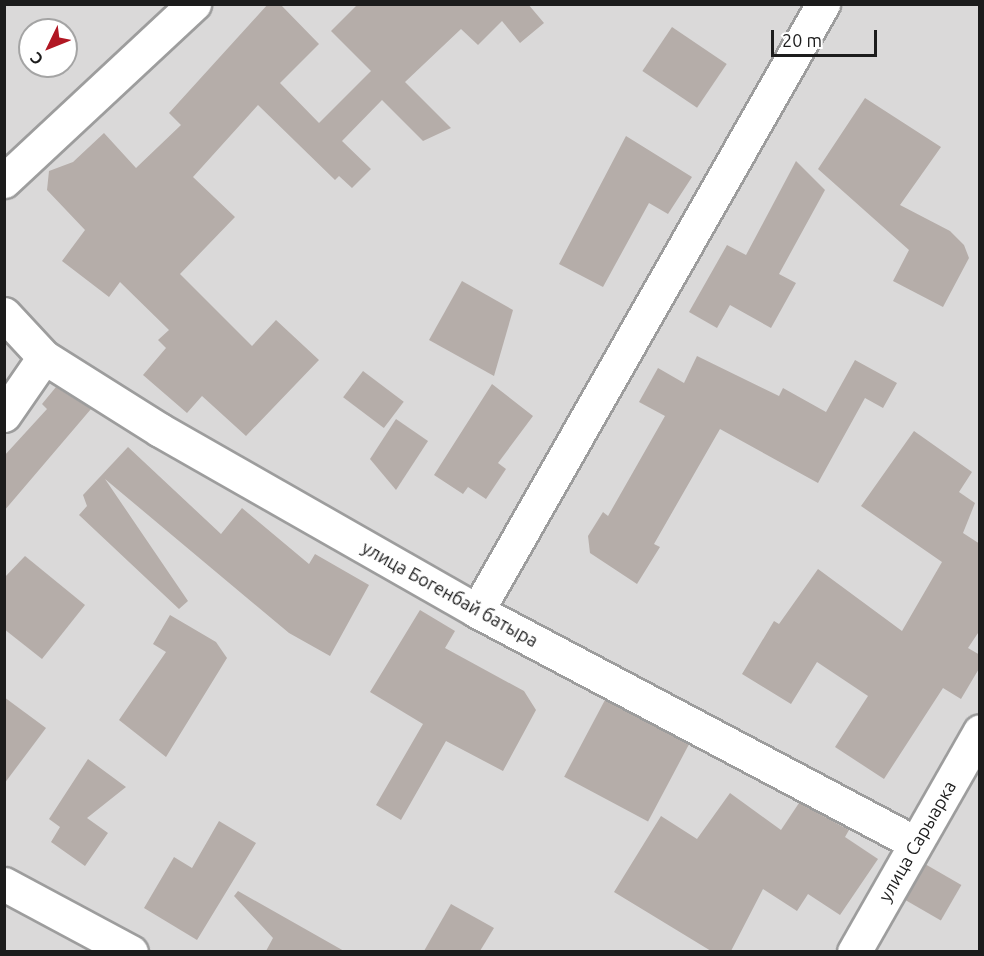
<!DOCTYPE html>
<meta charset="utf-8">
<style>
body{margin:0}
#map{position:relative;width:984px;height:956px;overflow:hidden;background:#ece8e3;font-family:Ubuntu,sans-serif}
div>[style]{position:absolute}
.residential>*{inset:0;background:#dad9d9}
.building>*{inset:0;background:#b5ada9;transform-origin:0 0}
.roads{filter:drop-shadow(2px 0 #9d9d9d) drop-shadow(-2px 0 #9d9d9d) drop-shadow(0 2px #9d9d9d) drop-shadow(0 -2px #9d9d9d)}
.minor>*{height:33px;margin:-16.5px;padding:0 16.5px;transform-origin:16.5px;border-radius:16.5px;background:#fff}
span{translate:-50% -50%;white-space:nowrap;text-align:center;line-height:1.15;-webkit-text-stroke:4.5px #fff;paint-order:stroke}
.street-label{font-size:18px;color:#1c1c1c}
.frame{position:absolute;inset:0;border:6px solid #1c1c1c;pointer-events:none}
.north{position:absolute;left:18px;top:18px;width:60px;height:60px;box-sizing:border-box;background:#fff;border:2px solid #a4a4a4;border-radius:50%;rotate:227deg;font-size:16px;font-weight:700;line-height:24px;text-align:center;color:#1c1c1c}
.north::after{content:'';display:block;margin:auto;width:21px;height:27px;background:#b11723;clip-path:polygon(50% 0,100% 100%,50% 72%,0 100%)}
.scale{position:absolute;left:771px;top:30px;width:106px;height:27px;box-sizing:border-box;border:3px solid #1c1c1c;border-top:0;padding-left:8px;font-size:18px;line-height:21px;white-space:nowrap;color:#1c1c1c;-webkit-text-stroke:4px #fff;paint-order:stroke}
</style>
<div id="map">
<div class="residential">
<i style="clip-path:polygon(evenodd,5px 5px,979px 5px,979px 951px,5px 951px,5px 5px,30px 30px,66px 30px,66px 66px,30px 66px,30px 30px)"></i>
</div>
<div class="building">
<i style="clip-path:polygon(268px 4px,280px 4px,319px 44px,280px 83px,319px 123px,371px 71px,331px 31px,358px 4px,528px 4px,544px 23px,520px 43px,502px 21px,478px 45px,461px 29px,405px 82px,451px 128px,423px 141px,382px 100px,342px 141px,371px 169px,352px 188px,339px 176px,335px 180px,258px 105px,193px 177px,235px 217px,180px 274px,252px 346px,276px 320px,319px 360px,246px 436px,202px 396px,187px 413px,143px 375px,166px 348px,158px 340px,169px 330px,120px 282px,109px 297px,62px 261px,85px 230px,47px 190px,49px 171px,73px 162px,104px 133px,136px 168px,181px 125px,169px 113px)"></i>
<i style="left:672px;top:27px;width:66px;height:53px;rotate:34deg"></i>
<i style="clip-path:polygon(865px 98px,941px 147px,900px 205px,950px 231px,964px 245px,969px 258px,943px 307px,893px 281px,909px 250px,818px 169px)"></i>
<i style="clip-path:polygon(626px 136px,692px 177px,668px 214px,649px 203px,603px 287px,559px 264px)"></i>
<i style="clip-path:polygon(796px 161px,825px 190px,779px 274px,796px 283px,771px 328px,730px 305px,717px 328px,689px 312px,727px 245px,746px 255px)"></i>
<i style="clip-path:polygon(462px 281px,513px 310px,494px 376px,429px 340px)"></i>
<i style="clip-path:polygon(697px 356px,779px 396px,783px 388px,826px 412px,855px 360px,897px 383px,883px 408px,865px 398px,818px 483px,720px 429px,654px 544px,660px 547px,637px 584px,590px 553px,588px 536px,603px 512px,608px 516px,665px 416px,639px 402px,658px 368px,684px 383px)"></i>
<i style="left:363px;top:371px;width:51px;height:33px;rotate:37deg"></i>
<i style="clip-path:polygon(492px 384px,533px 416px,498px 463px,506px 469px,486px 499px,468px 487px,463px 494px,434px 475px)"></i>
<i style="clip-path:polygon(56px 387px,91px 409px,4px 511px,4px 456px,47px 409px,42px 404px)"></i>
<i style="clip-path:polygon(396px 419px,428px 441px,396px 490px,370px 459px)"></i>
<i style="clip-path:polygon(914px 431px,972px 472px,959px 492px,975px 503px,963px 533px,980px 544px,980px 630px,968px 648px,980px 655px,980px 667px,961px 699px,943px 688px,884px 779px,835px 747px,868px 696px,817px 662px,791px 704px,742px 674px,774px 621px,779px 624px,818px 569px,902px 631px,942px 562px,861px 506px)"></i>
<i style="clip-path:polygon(128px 447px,221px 534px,242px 508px,309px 564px,315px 554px,369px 585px,330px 656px,289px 633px,105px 479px,188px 601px,179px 609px,79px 515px,87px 506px,83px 495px)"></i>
<i style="clip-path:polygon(25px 556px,85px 605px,42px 659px,4px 629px,4px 578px)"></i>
<i style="clip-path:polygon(420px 610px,455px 631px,445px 648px,524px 691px,536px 710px,503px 771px,446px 741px,401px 820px,376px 805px,423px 724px,370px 692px)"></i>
<i style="clip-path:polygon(170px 615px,216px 642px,227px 658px,166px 757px,119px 720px,166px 652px,153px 644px)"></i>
<i style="clip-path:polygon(4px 697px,46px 728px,4px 784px)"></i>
<i style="left:605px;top:700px;width:95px;height:87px;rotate:28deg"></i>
<i style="clip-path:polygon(88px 759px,126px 787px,87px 818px,108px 833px,85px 866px,51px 842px,60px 827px,49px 819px)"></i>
<i style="clip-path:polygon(730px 793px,781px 830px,799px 803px,849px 830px,845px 837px,878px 859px,840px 915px,808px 894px,797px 911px,763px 889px,731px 951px,711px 951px,614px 892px,661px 816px,697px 839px)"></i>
<i style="clip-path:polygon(219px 821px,256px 843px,197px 940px,144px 908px,174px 857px,192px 868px)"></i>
<i style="left:925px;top:864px;width:42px;height:41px;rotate:30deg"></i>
<i style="clip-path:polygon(238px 891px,344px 951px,266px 951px,273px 938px,234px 896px)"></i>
<i style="clip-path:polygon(451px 904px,494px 928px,480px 951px,424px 951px)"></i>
</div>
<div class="roads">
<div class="minor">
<i style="left:4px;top:181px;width:260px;rotate:-43deg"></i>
<i style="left:4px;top:314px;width:59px;rotate:47.1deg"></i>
<i style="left:44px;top:357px;width:137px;rotate:32.2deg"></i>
<i style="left:160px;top:430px;width:365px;rotate:29.7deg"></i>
<i style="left:477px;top:611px;width:496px;rotate:27.9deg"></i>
<i style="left:4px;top:415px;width:70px;rotate:-55.4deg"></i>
<i style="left:477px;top:611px;width:699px;rotate:-60.32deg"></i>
<i style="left:4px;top:884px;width:144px;rotate:28.2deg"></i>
<i style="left:854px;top:952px;width:254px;rotate:-60.3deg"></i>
</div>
</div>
<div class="street-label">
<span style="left:450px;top:594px;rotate:29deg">улица Богенбай батыра</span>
<span style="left:917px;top:841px;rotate:-60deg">улица Сарыарка</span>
</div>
<div class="frame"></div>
<div class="north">С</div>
<div class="scale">20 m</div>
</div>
